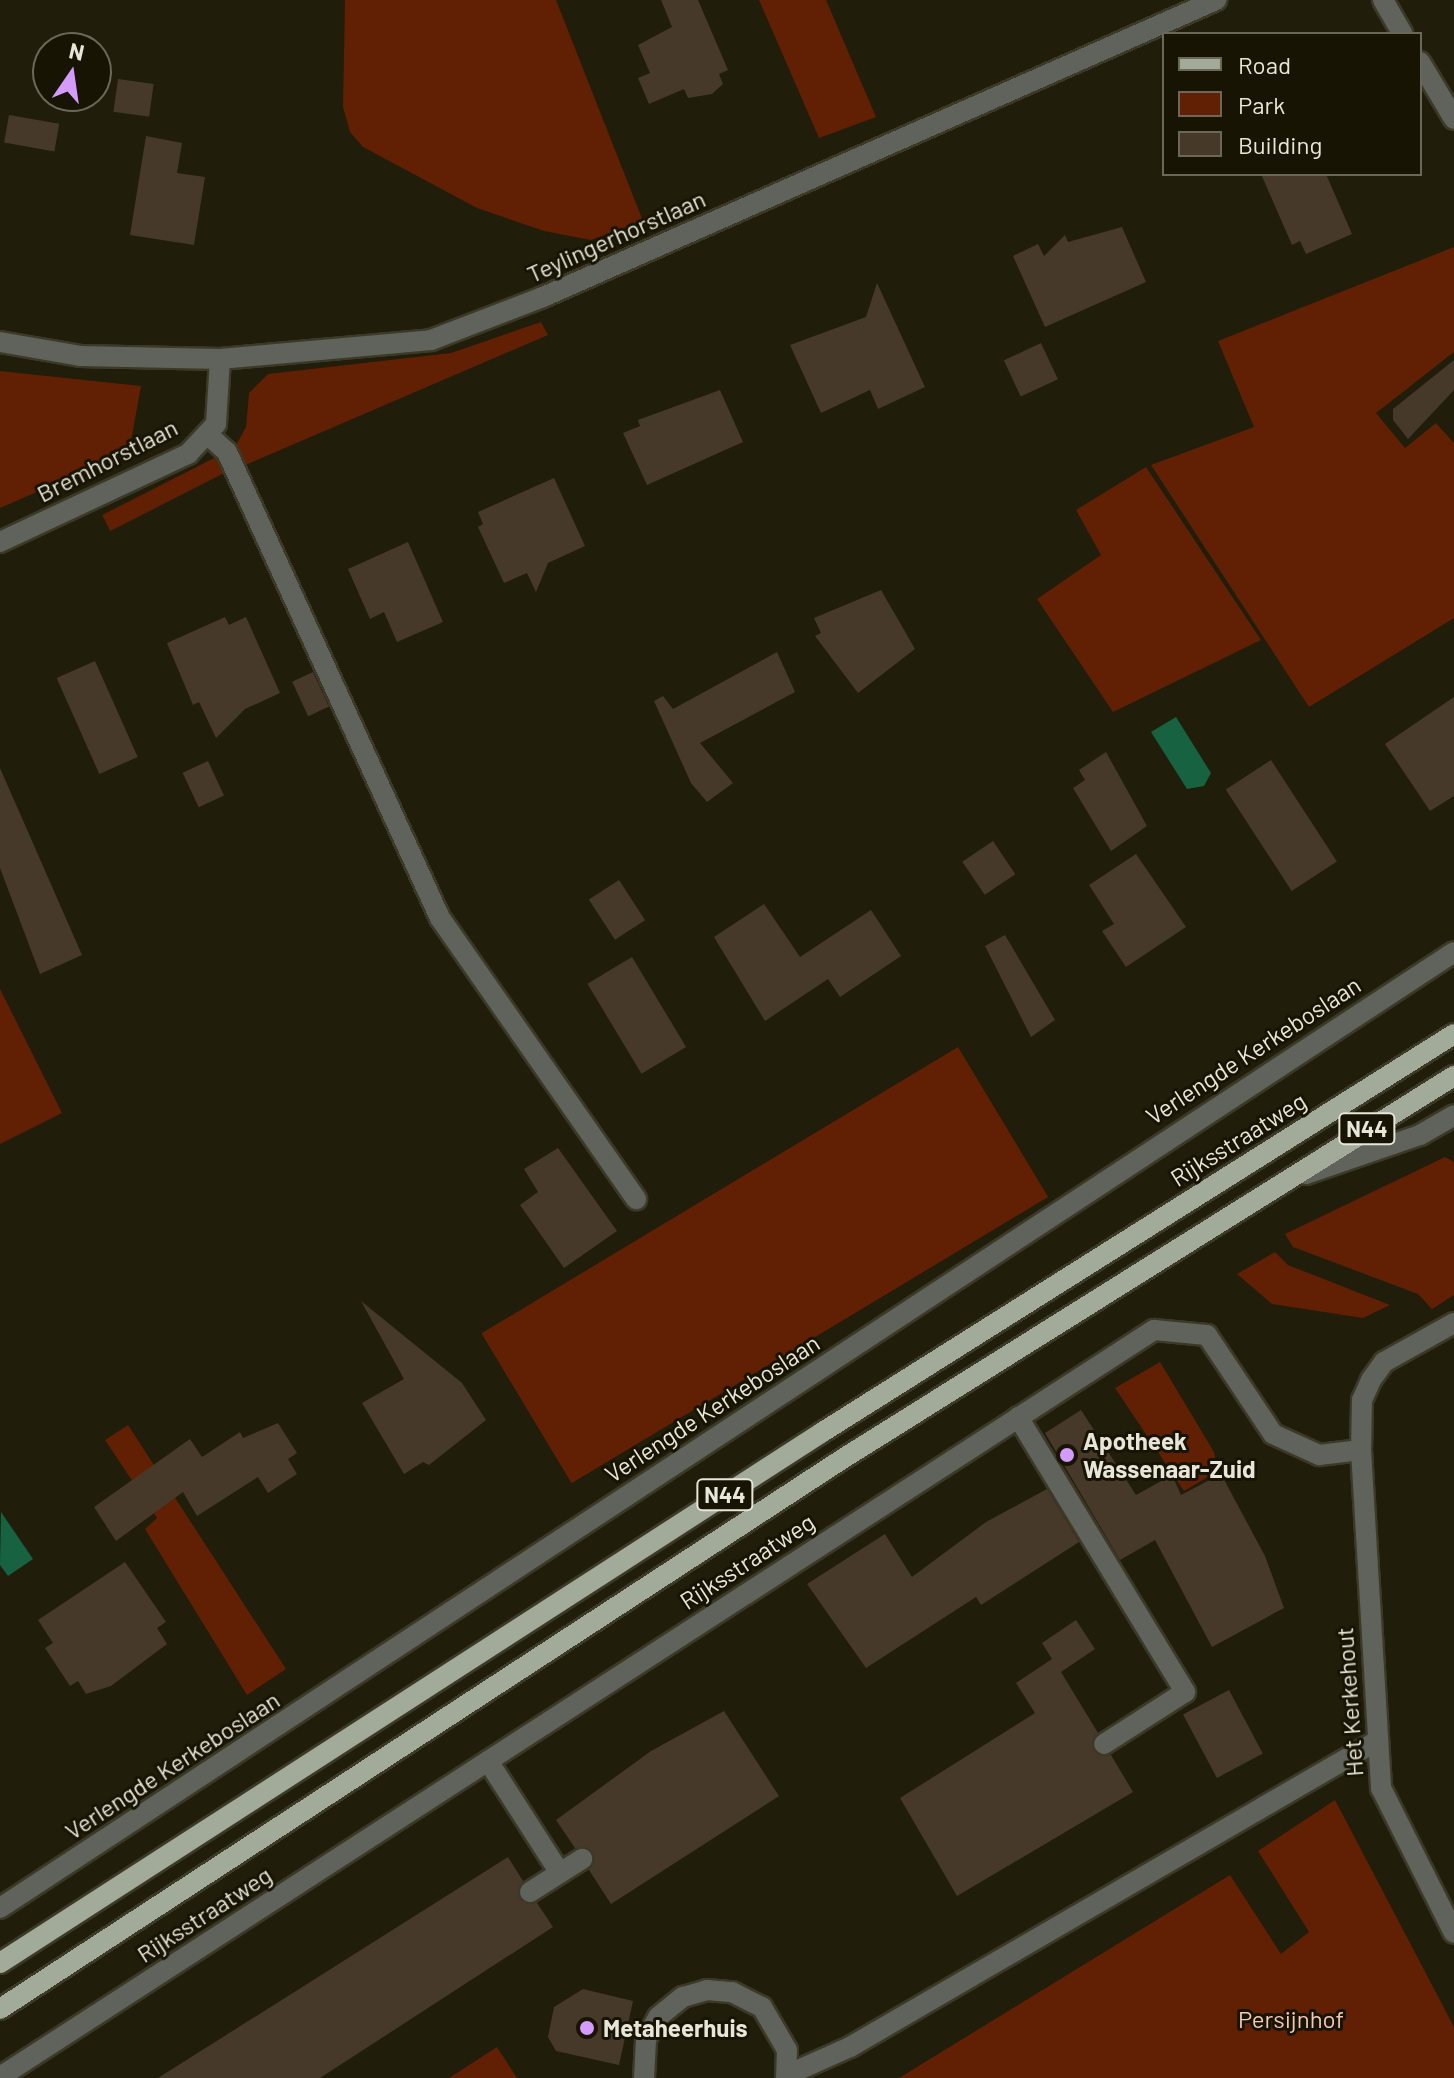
<!DOCTYPE html>
<style>
body{margin:0}
#map{position:relative;width:1454px;height:2078px;overflow:hidden;background:#201d0a;font-family:Barlow,sans-serif}
div>[style]{position:absolute}
.green>*{inset:0;background:#611f03;transform-origin:0 0}
.water>*{inset:0;background:#176241}
.building>*{inset:0;background:#473929;transform-origin:0 0}
.roads{filter:drop-shadow(2px 0 #3c3927) drop-shadow(-2px 0 #3c3927) drop-shadow(0 2px #3c3927) drop-shadow(0 -2px #3c3927)}
.minor>*{height:20px;margin:-10px;padding:0 10px;transform-origin:10px;border-radius:10px;background:#5f635b}
.major>*{height:20px;margin:-10px;padding:0 10px;transform-origin:10px;border-radius:10px;background:#a2ab99}
.dots>*{width:22px;height:22px;translate:-50% -50%;box-sizing:border-box;border:4px solid #171403;border-radius:50%}
span{translate:-50% -50%;white-space:nowrap;text-align:center;line-height:1.15;-webkit-text-stroke:6px #171403;paint-order:stroke}
.shield-label span{padding:2px 6px;background:#171403;border:2px solid;border-radius:6px;-webkit-text-stroke-width:0}
.shield-label{font-size:22px;color:#e8e6da;font-weight:700}
.street-label{font-size:24px;color:#e8e6da}
.poi-label{font-size:24px;color:#e8e6da;font-weight:700}
.left{translate:0 -50%;text-align:left}
.park-label{font-size:24px;color:#f5c7b7}
.legend{position:absolute;left:1162px;top:32px;width:260px;height:144px;box-sizing:border-box;background:#171403;border:2px solid #6b6859;margin:0;padding:10px 14px;list-style:none;font-size:24px;color:#e8e6da}
.legend li{display:flex;align-items:center;gap:16px;height:40px}
.legend b{width:40px;border:2px solid #6b6859}
.north{position:absolute;left:32px;top:32px;width:80px;height:80px;box-sizing:border-box;background:#171403;border:2px solid #6b6859;border-radius:50%;rotate:13deg;font-size:22px;font-weight:700;line-height:32px;text-align:center;color:#e8e6da}
.north::after{content:'';display:block;margin:auto;width:28px;height:36px;background:#d59bfb;clip-path:polygon(50% 0,100% 100%,50% 72%,0 100%)}
</style>
<div id="map">
<div class="green">
<i style="clip-path:polygon(345px 0,556px 0,643px 221px,591px 240px,544px 231px,477px 208px,363px 147px,350px 132px,343px 107px)"></i>
<i style="clip-path:polygon(759px 0,826px 0,876px 117px,819px 138px)"></i>
<i style="clip-path:polygon(1454px 247px,1454px 352px,1376px 413px,1405px 448px,1436px 423px,1454px 443px,1454px 618px,1309px 707px,1151px 465px,1254px 427px,1218px 341px)"></i>
<i style="clip-path:polygon(541px 322px,548px 335px,243px 466px,234px 449px,246px 427px,249px 393px,268px 374px,451px 353px)"></i>
<i style="clip-path:polygon(0 371px,141px 386px,129px 452px,0 508px)"></i>
<i style="left:218px;top:456px;width:18px;height:130px;rotate:63deg"></i>
<i style="clip-path:polygon(1146px 467px,1261px 640px,1113px 712px,1037px 599px,1101px 555px,1076px 510px)"></i>
<i style="clip-path:polygon(0 989px,62px 1113px,0 1144px)"></i>
<i style="left:958px;top:1047px;width:175px;height:556px;rotate:59deg"></i>
<i style="clip-path:polygon(1445px 1157px,1454px 1162px,1454px 1295px,1432px 1309px,1418px 1294px,1293px 1247px,1285px 1234px)"></i>
<i style="clip-path:polygon(1275px 1252px,1288px 1265px,1390px 1305px,1363px 1318px,1272px 1304px,1237px 1274px)"></i>
<i style="clip-path:polygon(1160px 1362px,1214px 1452px,1218px 1471px,1184px 1491px,1115px 1388px)"></i>
<i style="clip-path:polygon(128px 1425px,286px 1669px,247px 1695px,145px 1529px,157px 1518px,105px 1440px)"></i>
<i style="clip-path:polygon(1335px 1800px,1454px 2027px,1454px 2078px,899px 2078px,1230px 1875px,1281px 1954px,1309px 1932px,1258px 1851px)"></i>
<i style="clip-path:polygon(497px 2047px,517px 2078px,449px 2078px)"></i>
</div>
<div class="water">
<i style="clip-path:polygon(1176px 717px,1211px 773px,1204px 786px,1187px 789px,1151px 732px)"></i>
<i style="clip-path:polygon(1px 1512px,33px 1559px,8px 1576px,0 1565px)"></i>
</div>
<div class="building">
<i style="clip-path:polygon(661px 0,698px 0,728px 70px,719px 74px,723px 84px,712px 94px,688px 98px,684px 89px,649px 104px,638px 78px,650px 73px,638px 45px,672px 27px)"></i>
<i style="left:118px;top:79px;width:36px;height:33px;rotate:8deg"></i>
<i style="left:9px;top:115px;width:51px;height:28px;rotate:10deg"></i>
<i style="clip-path:polygon(146px 136px,182px 143px,177px 173px,205px 177px,194px 245px,130px 235px)"></i>
<i style="clip-path:polygon(1261px 174px,1326px 174px,1352px 234px,1306px 254px,1300px 241px,1292px 245px)"></i>
<i style="clip-path:polygon(1122px 227px,1146px 282px,1045px 327px,1013px 256px,1038px 244px,1044px 256px,1065px 235px,1068px 242px)"></i>
<i style="clip-path:polygon(877px 283px,925px 387px,878px 409px,870px 390px,821px 413px,790px 345px,866px 317px)"></i>
<i style="left:1041px;top:343px;width:40px;height:41px;rotate:65deg"></i>
<i style="clip-path:polygon(1454px 360px,1454px 390px,1408px 439px,1393px 420px,1393px 409px)"></i>
<i style="clip-path:polygon(720px 390px,743px 442px,647px 485px,623px 433px,640px 426px,638px 420px)"></i>
<i style="clip-path:polygon(554px 478px,585px 546px,548px 563px,536px 592px,527px 573px,504px 583px,478px 527px,483px 524px,478px 512px)"></i>
<i style="clip-path:polygon(408px 542px,443px 622px,397px 642px,384px 612px,370px 619px,348px 569px)"></i>
<i style="clip-path:polygon(881px 590px,915px 649px,858px 693px,815px 636px,821px 633px,814px 618px)"></i>
<i style="clip-path:polygon(225px 617px,229px 625px,246px 617px,280px 693px,245px 709px,216px 738px,199px 702px,193px 705px,167px 643px)"></i>
<i style="clip-path:polygon(777px 652px,795px 692px,700px 743px,733px 783px,707px 802px,691px 783px,654px 701px,663px 696px,673px 709px)"></i>
<i style="left:95px;top:661px;width:105px;height:42px;rotate:66deg"></i>
<i style="left:313px;top:672px;width:38px;height:23px;rotate:65deg"></i>
<i style="clip-path:polygon(1454px 697px,1454px 796px,1430px 811px,1385px 744px)"></i>
<i style="clip-path:polygon(1106px 752px,1147px 826px,1111px 851px,1073px 788px,1085px 780px,1079px 770px)"></i>
<i style="left:1271px;top:760px;width:121px;height:54px;rotate:57deg"></i>
<i style="left:208px;top:761px;width:38px;height:28px;rotate:65deg"></i>
<i style="clip-path:polygon(0 768px,82px 955px,40px 974px,0 868px)"></i>
<i style="left:993px;top:841px;width:40px;height:37px;rotate:56deg"></i>
<i style="clip-path:polygon(1136px 854px,1186px 927px,1126px 967px,1102px 931px,1114px 924px,1089px 885px)"></i>
<i style="left:619px;top:880px;width:48px;height:36px;rotate:57deg"></i>
<i style="clip-path:polygon(764px 904px,800px 957px,871px 910px,901px 956px,840px 997px,828px 979px,765px 1021px,714px 937px)"></i>
<i style="clip-path:polygon(1005px 935px,1055px 1020px,1031px 1037px,985px 946px)"></i>
<i style="left:632px;top:957px;width:105px;height:52px;rotate:59deg"></i>
<i style="clip-path:polygon(558px 1148px,617px 1231px,564px 1268px,520px 1205px,538px 1192px,524px 1169px)"></i>
<i style="clip-path:polygon(361px 1301px,462px 1383px,486px 1420px,429px 1465px,423px 1462px,404px 1474px,362px 1403px,404px 1379px)"></i>
<i style="clip-path:polygon(1081px 1410px,1136px 1495px,1172px 1475px,1181px 1495px,1221px 1474px,1265px 1556px,1284px 1608px,1212px 1647px,1155px 1540px,1120px 1560px,1045px 1433px)"></i>
<i style="clip-path:polygon(278px 1423px,297px 1453px,288px 1459px,297px 1474px,268px 1493px,258px 1477px,197px 1516px,183px 1492px,116px 1541px,94px 1507px,190px 1439px,202px 1457px,240px 1432px,243px 1438px)"></i>
<i style="clip-path:polygon(1047px 1489px,1079px 1542px,981px 1605px,976px 1597px,866px 1668px,807px 1584px,885px 1534px,912px 1577px,986px 1522px)"></i>
<i style="clip-path:polygon(125px 1562px,166px 1622px,157px 1628px,167px 1644px,111px 1686px,86px 1694px,78px 1681px,70px 1686px,45px 1648px,53px 1643px,38px 1620px)"></i>
<i style="clip-path:polygon(1076px 1620px,1095px 1649px,1061px 1672px,1098px 1733px,1093px 1750px,1111px 1755px,1133px 1792px,957px 1896px,900px 1798px,1035px 1713px,1016px 1683px,1052px 1659px,1042px 1643px)"></i>
<i style="left:1229px;top:1690px;width:72px;height:52px;rotate:62deg"></i>
<i style="clip-path:polygon(724px 1711px,779px 1796px,611px 1904px,589px 1870px,592px 1851px,575px 1848px,556px 1820px,651px 1751px)"></i>
<i style="clip-path:polygon(508px 1857px,523px 1881px,520px 1900px,537px 1903px,553px 1927px,320px 2078px,158px 2078px)"></i>
<i style="clip-path:polygon(583px 1989px,633px 2001px,619px 2065px,556px 2051px,548px 2037px,554px 2007px)"></i>
</div>
<div class="roads">
<div class="minor">
<i style="left:1383px;top:0;width:39px;rotate:60deg"></i>
<i style="left:1420px;top:62px;width:66px;rotate:59.2deg"></i>
<i style="left:0;top:342px;width:81px;rotate:9.9deg"></i>
<i style="left:80px;top:356px;width:140px;rotate:1.2deg"></i>
<i style="left:220px;top:359px;width:212px;rotate:-5.1deg"></i>
<i style="left:431px;top:340px;width:120px;rotate:-21deg"></i>
<i style="left:543px;top:297px;width:736px;rotate:-23.81deg"></i>
<i style="left:207px;top:434px;width:27px;rotate:42deg"></i>
<i style="left:227px;top:452px;width:512px;rotate:65.44deg"></i>
<i style="left:440px;top:918px;width:343px;rotate:55.1deg"></i>
<i style="left:0;top:542px;width:208px;rotate:-25.1deg"></i>
<i style="left:188px;top:454px;width:41px;rotate:-47deg"></i>
<i style="left:216px;top:424px;width:65px;rotate:-86.5deg"></i>
<i style="left:1306px;top:1174px;width:120px;rotate:-18.9deg"></i>
<i style="left:1420px;top:1135px;width:39px;rotate:-30deg"></i>
<i style="left:1454px;top:1323px;width:80px;rotate:150.9deg"></i>
<i style="left:1384px;top:1362px;width:22px;rotate:126deg"></i>
<i style="left:1371px;top:1380px;width:22px;rotate:114deg"></i>
<i style="left:1362px;top:1400px;width:50px;rotate:91.1deg"></i>
<i style="left:1361px;top:1450px;width:339px;rotate:86.6deg"></i>
<i style="left:1381px;top:1788px;width:162px;rotate:63.3deg"></i>
<i style="left:1018px;top:1417px;width:322px;rotate:58.7deg"></i>
<i style="left:1185px;top:1692px;width:96px;rotate:147.3deg"></i>
<i style="left:488px;top:1761px;width:133px;rotate:57.3deg"></i>
<i style="left:530px;top:1892px;width:62px;rotate:-32.4deg"></i>
<i style="left:0;top:1908px;width:1740px;rotate:-33.32deg"></i>
<i style="left:787px;top:2075px;width:69px;rotate:-24deg"></i>
<i style="left:850px;top:2047px;width:607px;rotate:-30.15deg"></i>
<i style="left:0;top:2077px;width:1375px;rotate:-32.92deg"></i>
<i style="left:1154px;top:1330px;width:53px;rotate:5.4deg"></i>
<i style="left:1207px;top:1335px;width:119px;rotate:56.3deg"></i>
<i style="left:1273px;top:1434px;width:51px;rotate:24.5deg"></i>
<i style="left:1319px;top:1455px;width:42px;rotate:-6.8deg"></i>
<i style="left:644px;top:2078px;width:39px;rotate:-87deg"></i>
<i style="left:646px;top:2039px;width:25px;rotate:-61deg"></i>
<i style="left:658px;top:2017px;width:32px;rotate:-39deg"></i>
<i style="left:683px;top:1997px;width:25px;rotate:-16deg"></i>
<i style="left:707px;top:1990px;width:25px;rotate:5deg"></i>
<i style="left:732px;top:1992px;width:34px;rotate:27deg"></i>
<i style="left:762px;top:2007px;width:50px;rotate:59.8deg"></i>
<i style="left:787px;top:2050px;width:28px;rotate:92deg"></i>
</div>
<div class="major">
<i style="left:0;top:1963px;width:977px;rotate:-32.84deg"></i>
<i style="left:821px;top:1433px;width:748px;rotate:-32.22deg"></i>
<i style="left:0;top:2009px;width:1008px;rotate:-33.14deg"></i>
<i style="left:844px;top:1458px;width:720px;rotate:-32.06deg"></i>
</div>
</div>
<div class="dots">
<i style="left:1067px;top:1455px;background:#d59bfb"></i>
<i style="left:587px;top:2028px;background:#d59bfb"></i>
</div>
<div class="shield-label">
<span style="left:1367px;top:1129px">N44</span>
<span style="left:725px;top:1495px">N44</span>
</div>
<div class="street-label">
<span style="left:616px;top:236px;rotate:-24deg">Teylingerhorstlaan</span>
<span style="left:107px;top:460px;rotate:-27deg">Bremhorstlaan</span>
<span style="left:1253px;top:1050px;rotate:-33deg">Verlengde Kerkeboslaan</span>
<span style="left:1238px;top:1139px;rotate:-32deg">Rijksstraatweg</span>
<span style="left:712px;top:1408px;rotate:-33deg">Verlengde Kerkeboslaan</span>
<span style="left:747px;top:1561px;rotate:-33deg">Rijksstraatweg</span>
<span style="left:1349px;top:1702px;rotate:-94deg">Het Kerkehout</span>
<span style="left:172px;top:1765px;rotate:-33deg">Verlengde Kerkeboslaan</span>
<span style="left:204px;top:1914px;rotate:-33deg">Rijksstraatweg</span>
</div>
<div class="poi-label">
<span class="left" style="left:1083px;top:1455px">Apotheek<br>Wassenaar-Zuid</span>
<span class="left" style="left:603px;top:2028px">Metaheerhuis</span>
</div>
<div class="park-label">
<span style="left:1291px;top:2019px">Persijnhof</span>
</div>
<ul class="legend">
<li><b style="height:10px;background:#a2ab99"></b>Road</li>
<li><b style="height:22px;background:#611f03"></b>Park</li>
<li><b style="height:22px;background:#473929"></b>Building</li>
</ul>
<div class="north">N</div>
</div>
